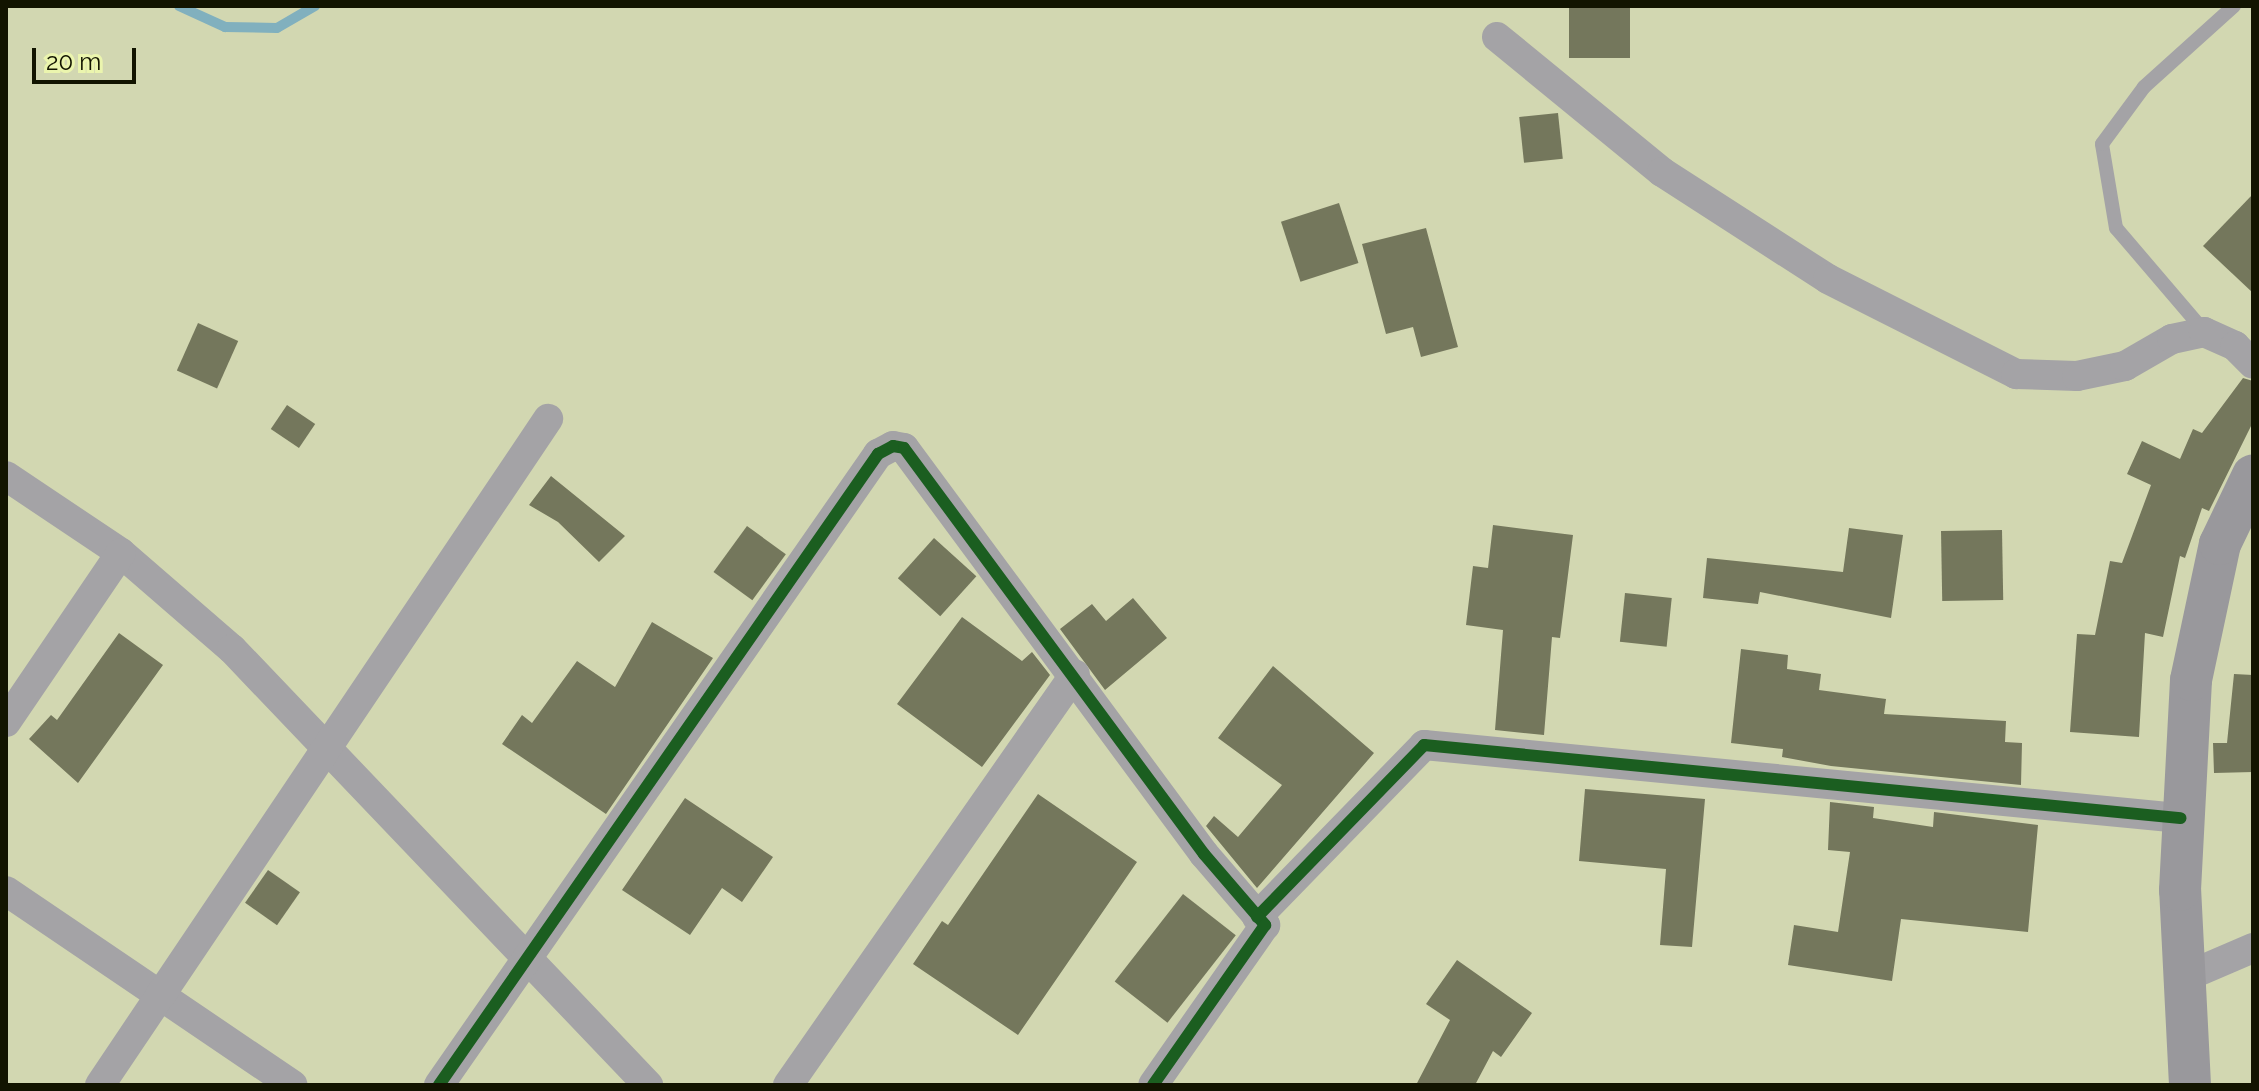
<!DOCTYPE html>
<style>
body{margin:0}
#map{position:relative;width:2259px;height:1091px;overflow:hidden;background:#d2d7b1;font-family:Raleway,sans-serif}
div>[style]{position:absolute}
.stream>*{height:10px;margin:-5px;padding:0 5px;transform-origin:5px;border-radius:5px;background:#81b0be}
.building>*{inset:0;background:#74775c;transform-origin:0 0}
.service>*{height:14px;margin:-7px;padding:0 7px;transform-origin:7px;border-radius:7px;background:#a4a3a6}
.minor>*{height:30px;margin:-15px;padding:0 15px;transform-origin:15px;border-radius:15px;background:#a4a3a6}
.secondary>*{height:42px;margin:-21px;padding:0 21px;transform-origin:21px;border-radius:21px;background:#99989c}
.cycleway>*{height:12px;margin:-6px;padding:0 6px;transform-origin:6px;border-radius:6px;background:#1b5e20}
span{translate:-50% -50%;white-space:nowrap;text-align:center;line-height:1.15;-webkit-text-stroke:8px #ebf5ae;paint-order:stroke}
.frame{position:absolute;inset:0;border:8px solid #121400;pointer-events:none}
.scale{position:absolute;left:32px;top:48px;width:104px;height:36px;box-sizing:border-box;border:4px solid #121400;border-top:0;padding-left:10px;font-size:24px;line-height:28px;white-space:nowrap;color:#121400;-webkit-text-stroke:6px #ebf5ae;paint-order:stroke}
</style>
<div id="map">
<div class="stream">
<i style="left:179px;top:6px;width:51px;rotate:24.5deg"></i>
<i style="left:225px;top:27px;width:52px;rotate:1.1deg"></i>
<i style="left:277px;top:28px;width:44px;rotate:-30.1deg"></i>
</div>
<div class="building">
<i style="left:1569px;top:6px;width:61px;height:52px"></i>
<i style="left:1558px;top:113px;width:46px;height:39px;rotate:84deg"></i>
<i style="clip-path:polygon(2253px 194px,2253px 293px,2203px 246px)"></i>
<i style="left:1339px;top:203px;width:63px;height:61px;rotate:72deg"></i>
<i style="clip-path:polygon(1426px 228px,1458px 347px,1421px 357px,1413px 327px,1386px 334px,1362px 244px)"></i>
<i style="left:198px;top:323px;width:44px;height:52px;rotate:24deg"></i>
<i style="clip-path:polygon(2243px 378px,2253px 381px,2253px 422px,2209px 511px,2202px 508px,2185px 558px,2180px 556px,2163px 637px,2145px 633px,2139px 737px,2070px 732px,2077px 634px,2095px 635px,2110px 561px,2122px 563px,2151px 485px,2127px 474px,2142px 441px,2180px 459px,2193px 429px,2202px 433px)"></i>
<i style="left:287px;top:405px;width:34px;height:29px;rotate:34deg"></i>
<i style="clip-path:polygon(551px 476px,625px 536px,599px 562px,558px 522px,529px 505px)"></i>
<i style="clip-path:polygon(1493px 525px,1573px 535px,1560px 638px,1552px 637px,1544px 735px,1495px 730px,1503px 630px,1466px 625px,1473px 566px,1488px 568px)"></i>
<i style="left:747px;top:526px;width:48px;height:57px;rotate:36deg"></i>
<i style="clip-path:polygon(1849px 528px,1903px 535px,1891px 618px,1760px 592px,1758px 604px,1703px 598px,1707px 558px,1843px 572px)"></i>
<i style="left:2002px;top:530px;width:70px;height:61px;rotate:89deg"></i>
<i style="left:934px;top:538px;width:57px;height:54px;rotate:42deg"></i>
<i style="left:1625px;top:593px;width:47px;height:49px;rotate:6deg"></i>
<i style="clip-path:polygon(1133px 598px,1167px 638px,1105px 690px,1060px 629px,1092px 604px,1106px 621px)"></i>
<i style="clip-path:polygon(962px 617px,1022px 661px,1032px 652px,1050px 675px,982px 767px,897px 704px)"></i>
<i style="clip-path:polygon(652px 622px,713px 658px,606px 814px,502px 744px,522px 715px,532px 723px,577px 661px,615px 687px)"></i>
<i style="clip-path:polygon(119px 633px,163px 665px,78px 783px,29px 739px,51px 715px,57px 720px)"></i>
<i style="clip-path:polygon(1741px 649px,1788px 655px,1787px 669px,1821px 674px,1819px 690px,1886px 699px,1884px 714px,2006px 721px,2005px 742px,2022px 743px,2021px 785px,1831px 766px,1782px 757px,1783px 749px,1731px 743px)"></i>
<i style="clip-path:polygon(1273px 666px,1374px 753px,1257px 888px,1206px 826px,1214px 816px,1238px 837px,1282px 785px,1218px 738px)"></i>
<i style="clip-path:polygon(2234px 674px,2253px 675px,2253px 772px,2214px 773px,2213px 743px,2227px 743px)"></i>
<i style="clip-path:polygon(1585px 789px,1705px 799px,1692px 947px,1660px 945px,1666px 869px,1579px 861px)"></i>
<i style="clip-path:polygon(1038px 794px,1137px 862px,1018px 1035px,913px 964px,942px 921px,948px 925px)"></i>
<i style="clip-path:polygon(685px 798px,773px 857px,742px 902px,722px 888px,690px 935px,622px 890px)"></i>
<i style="clip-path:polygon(1830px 802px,1874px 807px,1873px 818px,1933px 827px,1934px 812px,2038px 825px,2028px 932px,1901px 919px,1892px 981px,1788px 965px,1794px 925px,1838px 932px,1850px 852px,1828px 850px)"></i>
<i style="left:268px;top:870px;width:39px;height:40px;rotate:35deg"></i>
<i style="left:1183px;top:894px;width:67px;height:111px;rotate:38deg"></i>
<i style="clip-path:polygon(1457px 960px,1532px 1013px,1501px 1057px,1493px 1051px,1475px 1085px,1416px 1085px,1450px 1020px,1426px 1004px)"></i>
</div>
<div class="service">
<i style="left:2204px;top:331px;width:135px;rotate:-130.5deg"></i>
<i style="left:2116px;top:228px;width:85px;rotate:-99.5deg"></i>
<i style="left:2102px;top:144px;width:71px;rotate:-53.6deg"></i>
<i style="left:2144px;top:87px;width:121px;rotate:-42deg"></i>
</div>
<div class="minor">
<i style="left:1497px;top:37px;width:213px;rotate:39.3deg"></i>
<i style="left:1662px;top:172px;width:197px;rotate:32.8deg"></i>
<i style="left:1828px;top:279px;width:211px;rotate:26.8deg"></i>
<i style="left:2016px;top:374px;width:61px;rotate:1.9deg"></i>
<i style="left:2077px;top:376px;width:49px;rotate:-11.8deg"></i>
<i style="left:2125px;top:366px;width:54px;rotate:-29.9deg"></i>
<i style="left:2172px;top:339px;width:33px;rotate:-12deg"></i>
<i style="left:2204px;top:332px;width:34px;rotate:24deg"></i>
<i style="left:2235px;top:346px;width:25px;rotate:45deg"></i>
<i style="left:6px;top:476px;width:138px;rotate:33.8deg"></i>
<i style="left:121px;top:553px;width:147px;rotate:40.9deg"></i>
<i style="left:232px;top:649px;width:603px;rotate:46.34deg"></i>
<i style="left:6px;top:722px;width:204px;rotate:-55.8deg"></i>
<i style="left:6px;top:891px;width:346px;rotate:34.1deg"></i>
<i style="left:1257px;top:917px;width:240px;rotate:-45.8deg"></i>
<i style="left:1424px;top:745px;width:760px;rotate:5.52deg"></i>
<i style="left:2183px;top:978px;width:76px;rotate:-23.2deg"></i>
<i style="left:100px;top:1085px;width:803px;rotate:-56.07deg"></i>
<i style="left:439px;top:1085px;width:769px;rotate:-55.17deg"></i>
<i style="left:878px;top:454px;width:17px;rotate:-28deg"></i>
<i style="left:893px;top:446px;width:11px;rotate:10deg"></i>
<i style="left:904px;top:448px;width:505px;rotate:53.54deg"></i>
<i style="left:1204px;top:854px;width:94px;rotate:49.3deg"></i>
<i style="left:1265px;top:925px;width:195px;rotate:125deg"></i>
<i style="left:788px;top:1085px;width:501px;rotate:-55.07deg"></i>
</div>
<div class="secondary">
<i style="left:2190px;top:1085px;width:195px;rotate:-92.9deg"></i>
<i style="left:2180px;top:890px;width:210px;rotate:-87deg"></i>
<i style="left:2191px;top:680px;width:139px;rotate:-78deg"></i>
<i style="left:2220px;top:544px;width:76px;rotate:-64.4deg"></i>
</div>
<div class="cycleway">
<i style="left:1257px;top:917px;width:240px;rotate:-45.8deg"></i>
<i style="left:1424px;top:745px;width:760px;rotate:5.52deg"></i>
<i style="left:439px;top:1085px;width:769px;rotate:-55.17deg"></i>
<i style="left:878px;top:454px;width:17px;rotate:-28deg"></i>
<i style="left:893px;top:446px;width:11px;rotate:10deg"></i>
<i style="left:904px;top:448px;width:505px;rotate:53.54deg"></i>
<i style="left:1204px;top:854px;width:94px;rotate:49.3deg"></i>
<i style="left:1265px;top:925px;width:195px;rotate:125deg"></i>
</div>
<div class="frame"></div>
<div class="scale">20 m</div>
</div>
